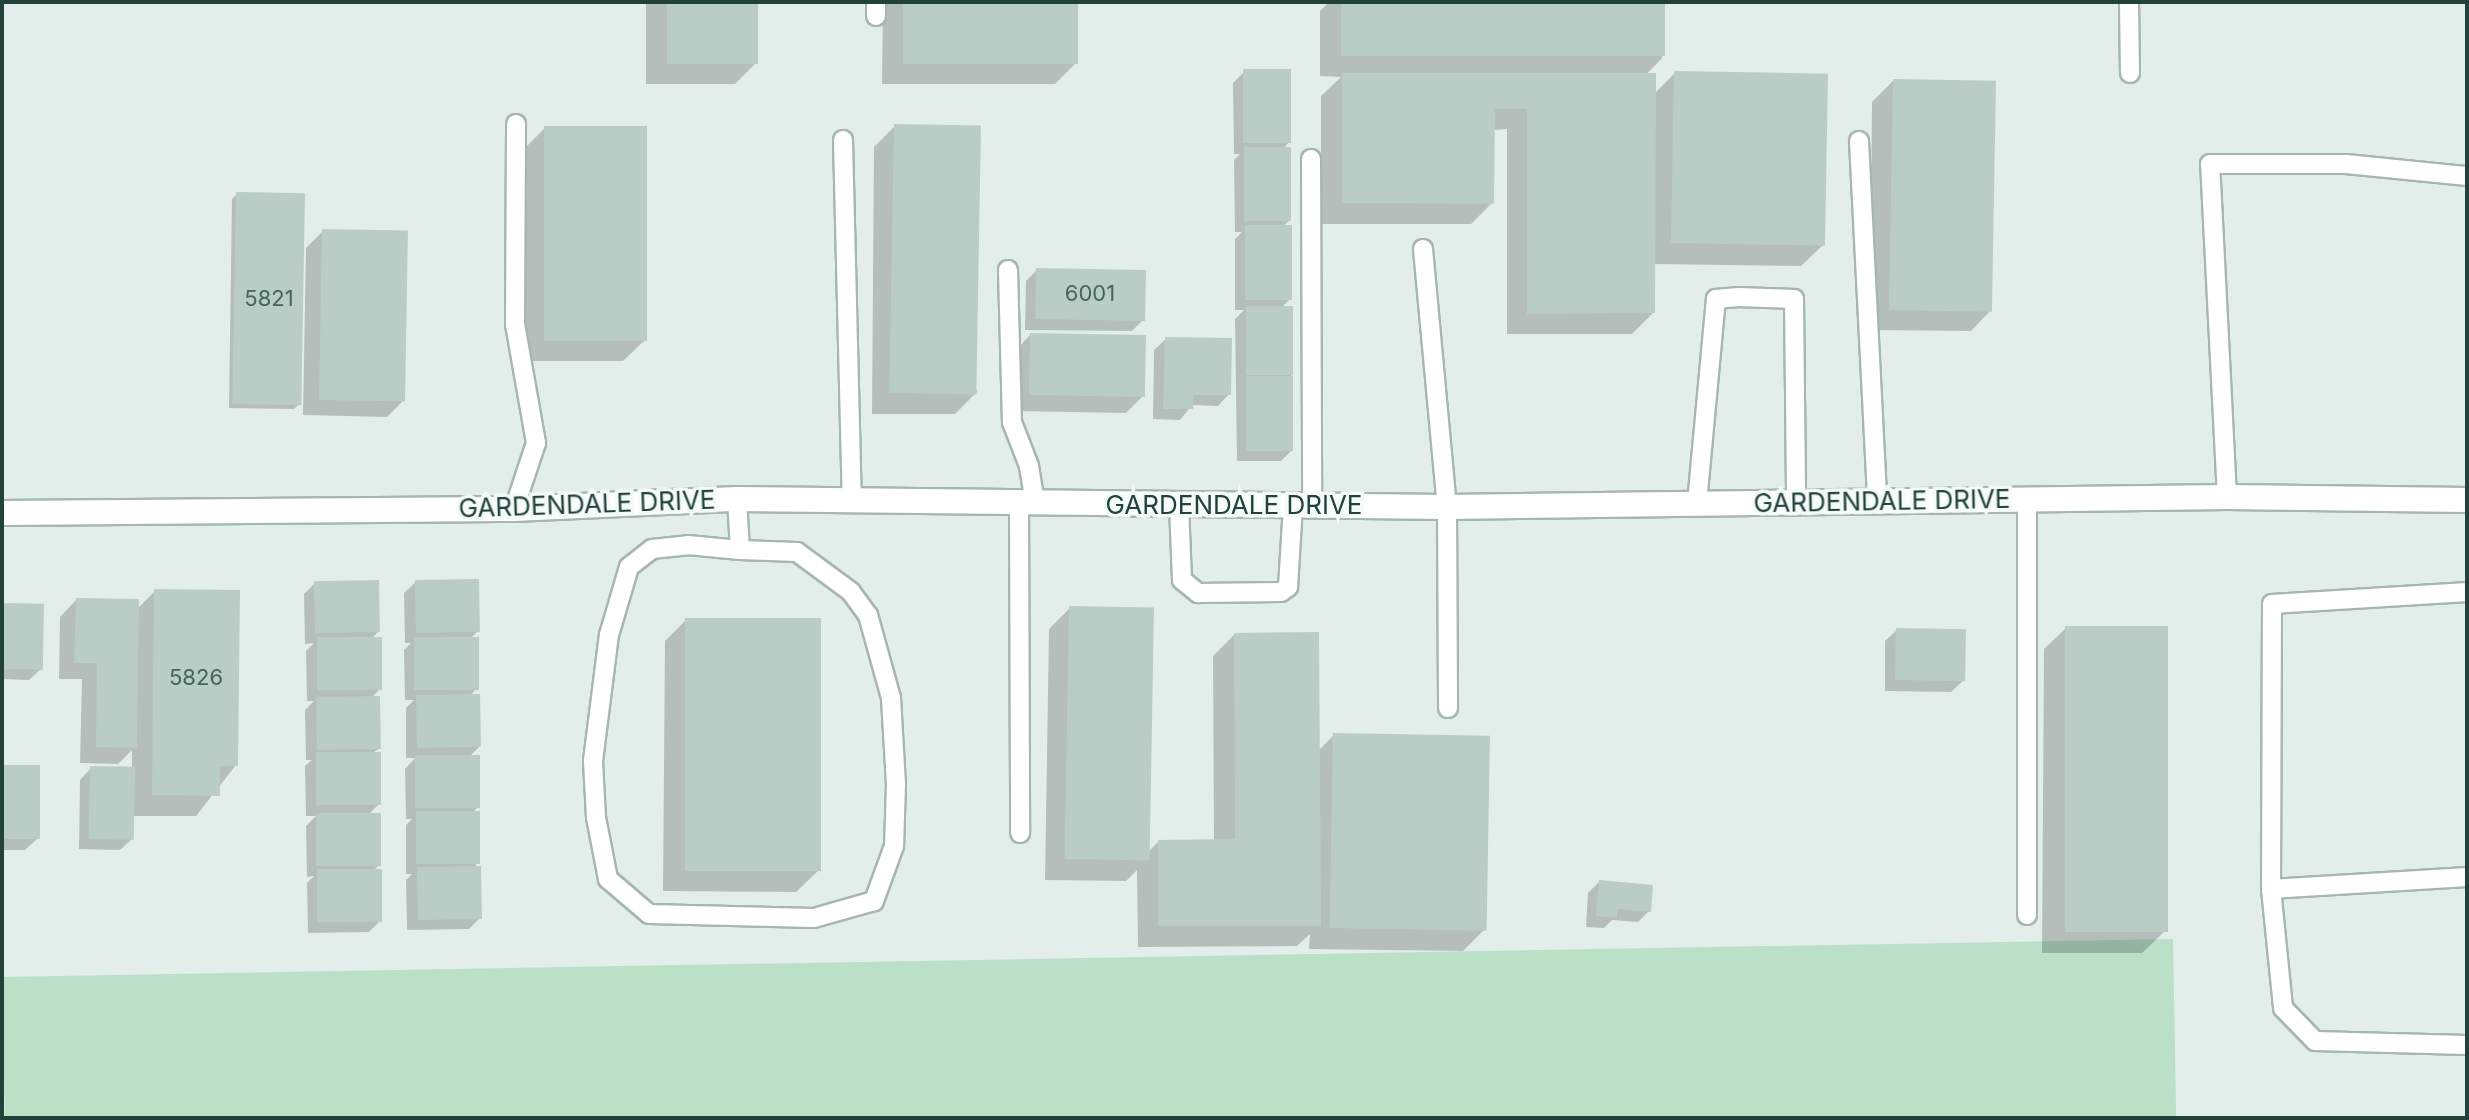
<!DOCTYPE html>
<style>
body{margin:0}
#map{position:relative;width:2469px;height:1120px;overflow:hidden;background:#e3eeea;font-family:Inter,sans-serif}
div>[style]{position:absolute}
.green>*{inset:0;background:#bae0c8;transform-origin:0 0}
.shadow>*{inset:0;background:#0003}
.building>*{inset:0;background:#baccc6;transform-origin:0 0}
.roads{filter:drop-shadow(2px 0 #a5b7b2) drop-shadow(-2px 0 #a5b7b2) drop-shadow(0 2px #a5b7b2) drop-shadow(0 -2px #a5b7b2)}
.lane>*{height:18px;margin:-9px;padding:0 9px;transform-origin:9px;border-radius:9px;background:#fff}
.street>*{height:24px;margin:-12px;padding:0 12px;transform-origin:12px;border-radius:12px;background:#fff}
span{translate:-50% -50%;white-space:nowrap;text-align:center;line-height:1.15;-webkit-text-stroke:7px #f4faf7;paint-order:stroke}
.number-label{font-size:22px;color:#47645e}
.number-label span{-webkit-text-stroke-width:0}
.street-label{font-size:26px;color:#21413b}
.frame{position:absolute;inset:0;border:4px solid #21413b;pointer-events:none}
</style>
<div id="map">
<div class="green">
<i style="left:2173px;top:939px;width:179px;height:2171px;rotate:89deg"></i>
</div>
<div class="shadow">
<i style="clip-path:polygon(646px 2px,756px 2px,756px 63px,735px 84px,646px 84px)"></i>
<i style="clip-path:polygon(883px 2px,1077px 2px,1076px 63px,1055px 84px,882px 84px)"></i>
<i style="clip-path:polygon(1329px 2px,1663px 2px,1662px 58px,1646px 75px,1654px 94px,1675px 73px,1823px 245px,1801px 266px,1653px 264px,1653px 313px,1632px 334px,1507px 334px,1507px 129px,1493px 130px,1492px 203px,1471px 224px,1321px 224px,1321px 96px,1341px 77px,1320px 76px,1320px 11px)"></i>
<i style="clip-path:polygon(1244px 72px,1289px 142px,1283px 149px,1290px 220px,1282px 227px,1290px 299px,1281px 308px,1291px 308px,1292px 450px,1281px 461px,1237px 461px,1235px 319px,1244px 310px,1235px 310px,1235px 239px,1242px 232px,1235px 232px,1234px 160px,1240px 154px,1234px 154px,1233px 83px)"></i>
<i style="clip-path:polygon(1893px 81px,1992px 309px,1971px 331px,1870px 330px,1872px 102px)"></i>
<i style="clip-path:polygon(895px 126px,977px 392px,955px 414px,872px 414px,874px 147px)"></i>
<i style="clip-path:polygon(545px 128px,645px 340px,623px 361px,524px 361px,524px 149px)"></i>
<i style="clip-path:polygon(237px 194px,299px 404px,294px 409px,229px 408px,232px 199px)"></i>
<i style="clip-path:polygon(323px 231px,404px 400px,387px 417px,303px 415px,306px 248px)"></i>
<i style="clip-path:polygon(1037px 270px,1143px 320px,1132px 331px,1025px 330px,1026px 281px)"></i>
<i style="clip-path:polygon(1030px 335px,1143px 396px,1126px 413px,1013px 411px,1014px 352px)"></i>
<i style="clip-path:polygon(1166px 339px,1229px 394px,1218px 406px,1192px 405px,1180px 420px,1153px 419px,1154px 350px)"></i>
<i style="clip-path:polygon(416px 582px,478px 631px,470px 639px,477px 688px,469px 697px,479px 747px,469px 757px,478px 807px,472px 813px,480px 918px,469px 929px,407px 930px,406px 880px,412px 874px,406px 874px,406px 825px,412px 819px,406px 819px,405px 769px,415px 758px,406px 758px,406px 708px,414px 700px,405px 700px,404px 650px,411px 643px,405px 643px,404px 593px)"></i>
<i style="clip-path:polygon(315px 583px,378px 632px,370px 640px,380px 689px,371px 698px,379px 748px,372px 754px,379px 804px,368px 815px,379px 865px,373px 871px,380px 921px,369px 932px,308px 933px,307px 883px,314px 876px,307px 877px,306px 826px,316px 816px,306px 816px,305px 766px,312px 760px,306px 760px,305px 710px,314px 701px,307px 701px,306px 651px,314px 643px,305px 644px,304px 594px)"></i>
<i style="clip-path:polygon(155px 591px,236px 765px,196px 816px,132px 816px,132px 839px,120px 850px,79px 849px,80px 780px,91px 768px,132px 769px,132px 750px,118px 764px,80px 763px,82px 679px,59px 679px,60px 617px,76px 600px,137px 609px)"></i>
<i style="clip-path:polygon(2px 606px,41px 669px,29px 680px,2px 679px)"></i>
<i style="clip-path:polygon(1070px 608px,1148px 852px,1158px 842px,1214px 841px,1213px 656px,1234px 635px,1318px 751px,1334px 735px,1484px 930px,1463px 951px,1309px 949px,1310px 934px,1297px 946px,1138px 947px,1137px 870px,1126px 881px,1045px 880px,1049px 629px)"></i>
<i style="clip-path:polygon(686px 620px,818px 871px,796px 892px,663px 891px,665px 641px)"></i>
<i style="clip-path:polygon(2066px 628px,2164px 932px,2142px 953px,2042px 953px,2044px 649px)"></i>
<i style="clip-path:polygon(1897px 630px,1963px 681px,1951px 692px,1885px 691px,1885px 641px)"></i>
<i style="clip-path:polygon(2px 767px,37px 839px,25px 850px,2px 850px)"></i>
<i style="clip-path:polygon(1599px 882px,1649px 911px,1638px 922px,1612px 920px,1604px 928px,1586px 927px,1588px 893px)"></i>
</div>
<div class="building">
<i style="left:667px;top:2px;width:91px;height:62px"></i>
<i style="left:903px;top:2px;width:175px;height:62px"></i>
<i style="left:1341px;top:2px;width:324px;height:54px"></i>
<i style="left:1291px;top:69px;width:74px;height:48px;rotate:90deg"></i>
<i style="left:1674px;top:71px;width:154px;height:172px;rotate:1deg"></i>
<i style="clip-path:polygon(1342px 73px,1656px 73px,1655px 313px,1527px 314px,1527px 109px,1495px 109px,1494px 204px,1342px 203px)"></i>
<i style="left:1893px;top:79px;width:103px;height:231px;rotate:1deg"></i>
<i style="left:894px;top:124px;width:87px;height:269px;rotate:1deg"></i>
<i style="left:544px;top:126px;width:103px;height:215px"></i>
<i style="left:1244px;top:147px;width:47px;height:74px"></i>
<i style="left:236px;top:192px;width:69px;height:212px;rotate:1deg"></i>
<i style="left:1292px;top:225px;width:75px;height:47px;rotate:90deg"></i>
<i style="left:322px;top:229px;width:86px;height:171px;rotate:1deg"></i>
<i style="left:1036px;top:268px;width:110px;height:51px;rotate:1deg"></i>
<i style="left:1246px;top:306px;width:47px;height:69px"></i>
<i style="left:1030px;top:333px;width:116px;height:62px;rotate:1deg"></i>
<i style="clip-path:polygon(1165px 337px,1232px 338px,1231px 395px,1194px 395px,1193px 409px,1163px 409px)"></i>
<i style="left:1246px;top:376px;width:47px;height:75px"></i>
<i style="left:479px;top:579px;width:53px;height:64px;rotate:89deg"></i>
<i style="left:379px;top:580px;width:52px;height:65px;rotate:89deg"></i>
<i style="clip-path:polygon(154px 589px,240px 590px,238px 766px,220px 766px,220px 796px,152px 795px)"></i>
<i style="clip-path:polygon(76px 598px,139px 599px,137px 748px,96px 747px,97px 663px,74px 663px)"></i>
<i style="left:2px;top:603px;width:42px;height:66px;rotate:1deg"></i>
<i style="left:1069px;top:606px;width:85px;height:253px;rotate:1deg"></i>
<i style="left:685px;top:618px;width:136px;height:253px"></i>
<i style="left:2065px;top:626px;width:103px;height:306px"></i>
<i style="left:1896px;top:628px;width:70px;height:52px;rotate:1deg"></i>
<i style="clip-path:polygon(1319px 632px,1321px 926px,1158px 926px,1158px 840px,1235px 839px,1234px 633px)"></i>
<i style="left:382px;top:637px;width:53px;height:65px;rotate:90deg"></i>
<i style="left:414px;top:637px;width:65px;height:53px"></i>
<i style="left:480px;top:694px;width:53px;height:64px;rotate:89deg"></i>
<i style="left:380px;top:696px;width:53px;height:64px;rotate:89deg"></i>
<i style="left:1333px;top:733px;width:157px;height:195px;rotate:1deg"></i>
<i style="left:381px;top:752px;width:53px;height:65px;rotate:90deg"></i>
<i style="left:415px;top:755px;width:65px;height:53px"></i>
<i style="left:2px;top:765px;width:38px;height:74px"></i>
<i style="left:90px;top:766px;width:45px;height:73px;rotate:1deg"></i>
<i style="left:416px;top:811px;width:64px;height:53px"></i>
<i style="left:316px;top:813px;width:65px;height:53px"></i>
<i style="left:481px;top:866px;width:53px;height:64px;rotate:89deg"></i>
<i style="left:382px;top:869px;width:53px;height:65px;rotate:90deg"></i>
<i style="clip-path:polygon(1599px 880px,1653px 885px,1651px 912px,1617px 909px,1617px 918px,1596px 916px)"></i>
</div>
<div class="roads">
<div class="lane">
<i style="left:876px;top:2px;width:14px;rotate:90deg"></i>
<i style="left:2129px;top:2px;width:71px;rotate:89.2deg"></i>
<i style="left:843px;top:140px;width:361px;rotate:88.6deg"></i>
<i style="left:1859px;top:141px;width:360px;rotate:87.1deg"></i>
<i style="left:1311px;top:159px;width:346px;rotate:89.8deg"></i>
<i style="left:1423px;top:249px;width:259px;rotate:84.7deg"></i>
<i style="left:1447px;top:507px;width:201px;rotate:89.7deg"></i>
<i style="left:1008px;top:270px;width:152px;rotate:88.5deg"></i>
<i style="left:1012px;top:422px;width:47px;rotate:68.9deg"></i>
<i style="left:1029px;top:466px;width:38px;rotate:81deg"></i>
<i style="left:2227px;top:497px;width:333px;rotate:-92.9deg"></i>
<i style="left:2210px;top:164px;width:136px"></i>
<i style="left:2346px;top:164px;width:122px;rotate:5.7deg"></i>
<i style="left:737px;top:499px;width:51px;rotate:86.6deg"></i>
<i style="left:740px;top:550px;width:57px;rotate:2deg"></i>
<i style="left:797px;top:552px;width:67px;rotate:36.5deg"></i>
<i style="left:851px;top:592px;width:29px;rotate:54deg"></i>
<i style="left:868px;top:615px;width:86px;rotate:74.5deg"></i>
<i style="left:891px;top:698px;width:86px;rotate:86.7deg"></i>
<i style="left:896px;top:784px;width:62px;rotate:91.8deg"></i>
<i style="left:894px;top:846px;width:59px;rotate:110deg"></i>
<i style="left:874px;top:901px;width:62px;rotate:164.2deg"></i>
<i style="left:814px;top:918px;width:165px;rotate:-178.6deg"></i>
<i style="left:649px;top:914px;width:54px;rotate:-139.5deg"></i>
<i style="left:608px;top:879px;width:63px;rotate:-101deg"></i>
<i style="left:596px;top:817px;width:56px;rotate:-93.1deg"></i>
<i style="left:593px;top:761px;width:127px;rotate:-82.8deg"></i>
<i style="left:609px;top:635px;width:71px;rotate:-73.6deg"></i>
<i style="left:629px;top:567px;width:29px;rotate:-38deg"></i>
<i style="left:652px;top:549px;width:36px;rotate:-6deg"></i>
<i style="left:688px;top:545px;width:52px;rotate:5.5deg"></i>
<i style="left:2027px;top:500px;width:415px;rotate:90deg"></i>
<i style="left:1697px;top:503px;width:205px;rotate:-84.7deg"></i>
<i style="left:1716px;top:299px;width:23px;rotate:-5deg"></i>
<i style="left:1739px;top:297px;width:55px;rotate:2.1deg"></i>
<i style="left:1794px;top:299px;width:203px;rotate:89.4deg"></i>
<i style="left:1019px;top:504px;width:329px;rotate:89.8deg"></i>
<i style="left:1179px;top:505px;width:75px;rotate:87.7deg"></i>
<i style="left:1182px;top:580px;width:21px;rotate:39deg"></i>
<i style="left:1198px;top:593px;width:83px;rotate:-0.7deg"></i>
<i style="left:1281px;top:592px;width:9px;rotate:-36deg"></i>
<i style="left:1288px;top:587px;width:81px;rotate:-86.5deg"></i>
<i style="left:514px;top:509px;width:70px;rotate:-71.6deg"></i>
<i style="left:536px;top:443px;width:121px;rotate:-100deg"></i>
<i style="left:515px;top:324px;width:200px;rotate:-89.7deg"></i>
<i style="left:2467px;top:592px;width:195px;rotate:176.5deg"></i>
<i style="left:2272px;top:604px;width:285px;rotate:90.2deg"></i>
<i style="left:2271px;top:889px;width:120px;rotate:84.2deg"></i>
<i style="left:2283px;top:1008px;width:46px;rotate:45.9deg"></i>
<i style="left:2315px;top:1041px;width:152px;rotate:1.5deg"></i>
<i style="left:2271px;top:889px;width:196px;rotate:-3.5deg"></i>
</div>
<div class="street">
<i style="left:2px;top:513px;width:512px;rotate:-0.45deg"></i>
<i style="left:514px;top:509px;width:223px;rotate:-2.6deg"></i>
<i style="left:737px;top:499px;width:710px;rotate:0.65deg"></i>
<i style="left:1447px;top:507px;width:780px;rotate:-0.73deg"></i>
<i style="left:2227px;top:497px;width:240px;rotate:0.7deg"></i>
</div>
</div>
<div class="number-label">
<span style="left:1090px;top:294px">6001</span>
<span style="left:269px;top:299px">5821</span>
<span style="left:196px;top:678px">5826</span>
</div>
<div class="street-label">
<span style="left:1882px;top:501px;rotate:-1deg">GARDENDALE DRIVE</span>
<span style="left:587px;top:504px;rotate:-2deg">GARDENDALE DRIVE</span>
<span style="left:1234px;top:505px">GARDENDALE DRIVE</span>
</div>
<div class="frame"></div>
</div>
